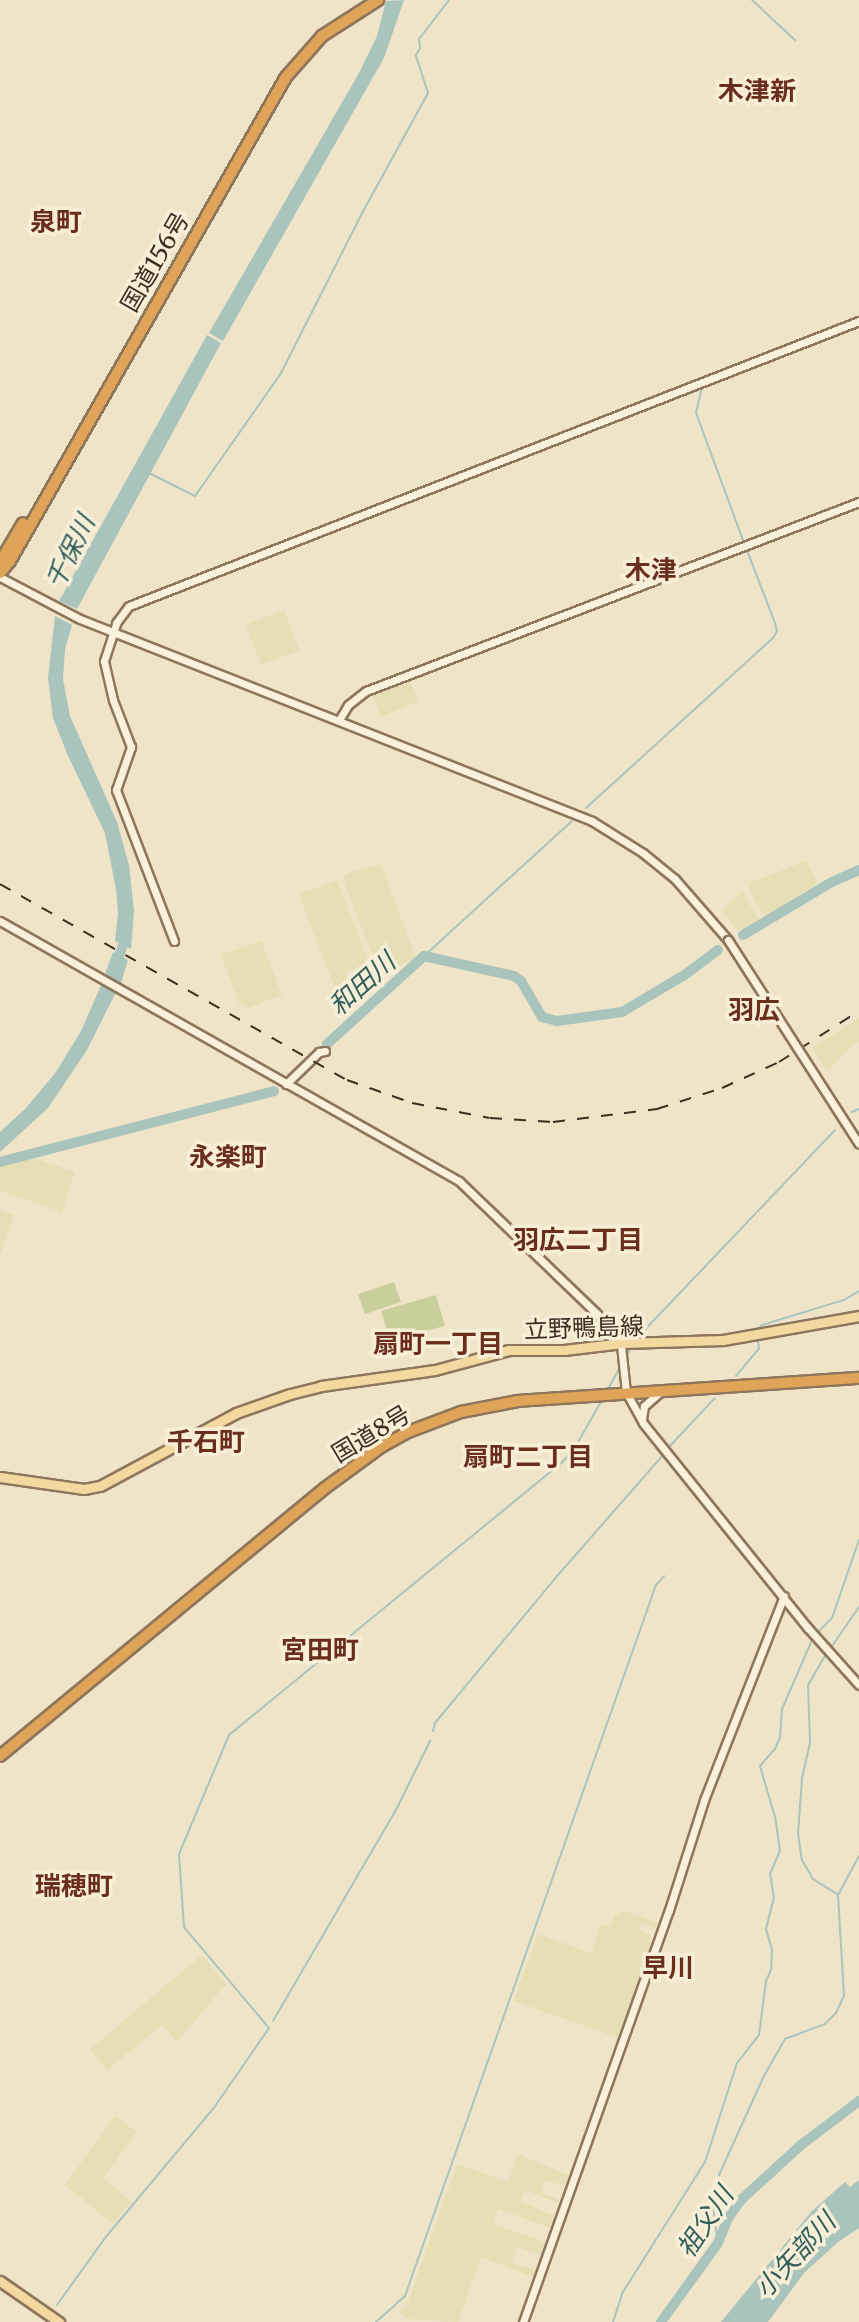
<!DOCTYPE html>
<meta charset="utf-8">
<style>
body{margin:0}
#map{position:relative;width:859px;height:2322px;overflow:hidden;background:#f0e4c8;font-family:Merriweather,"Noto Sans JP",serif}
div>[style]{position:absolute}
.farmland>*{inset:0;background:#e6deb5;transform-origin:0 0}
.green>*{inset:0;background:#c9cf9b;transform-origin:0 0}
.water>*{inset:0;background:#a9c4bc}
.stream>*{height:2px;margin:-1px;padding:0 1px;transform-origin:1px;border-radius:1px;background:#a9c4bc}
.river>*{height:10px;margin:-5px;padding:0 5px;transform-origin:5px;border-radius:5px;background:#a9c4bc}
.roads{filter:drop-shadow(2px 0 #8d765c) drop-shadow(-2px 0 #8d765c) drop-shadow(0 2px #8d765c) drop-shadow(0 -2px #8d765c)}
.minor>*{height:7px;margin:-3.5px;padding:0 3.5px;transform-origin:3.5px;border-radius:3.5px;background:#faf1dc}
.major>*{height:9px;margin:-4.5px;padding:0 4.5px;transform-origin:4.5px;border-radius:4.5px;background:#f3d9a0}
.highway>*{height:10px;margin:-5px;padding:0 5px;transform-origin:5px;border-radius:5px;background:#e0a458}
.rail>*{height:2px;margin-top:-1px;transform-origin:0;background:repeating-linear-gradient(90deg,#3d2e20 0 12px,transparent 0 24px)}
.bridges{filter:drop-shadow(2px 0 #8d765c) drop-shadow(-2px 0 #8d765c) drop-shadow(0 2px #8d765c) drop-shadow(0 -2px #8d765c)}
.minor-bridge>*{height:7px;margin:-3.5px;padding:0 3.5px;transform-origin:3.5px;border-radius:3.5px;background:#faf1dc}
span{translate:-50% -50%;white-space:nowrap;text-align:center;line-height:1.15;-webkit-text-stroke:7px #f7eed8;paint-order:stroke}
.street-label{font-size:24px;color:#3d2e20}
.neighbourhood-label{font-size:26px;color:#6b2e1e;font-weight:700}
.water-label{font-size:26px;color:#2f5d5a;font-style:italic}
</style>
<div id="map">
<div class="farmland">
<i style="left:284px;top:610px;width:43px;height:41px;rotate:69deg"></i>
<i style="left:410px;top:681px;width:22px;height:40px;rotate:68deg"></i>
<i style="clip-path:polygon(806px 861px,818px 883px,764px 917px,750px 891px,749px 883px)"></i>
<i style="clip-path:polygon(381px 864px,416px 958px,380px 974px,343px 880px,345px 874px)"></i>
<i style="clip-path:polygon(337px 880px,369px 963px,346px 972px,350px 988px,336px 991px,300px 897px,301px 893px)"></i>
<i style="clip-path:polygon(742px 892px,759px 920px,751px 928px,737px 930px,722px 910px)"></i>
<i style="clip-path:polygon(261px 941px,282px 995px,249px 1008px,239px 1003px,221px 955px)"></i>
<i style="clip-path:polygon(859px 1018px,859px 1042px,856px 1041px,827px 1072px,812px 1048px)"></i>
<i style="clip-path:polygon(34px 1158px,75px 1172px,62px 1212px,0 1191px,0 1165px)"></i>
<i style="clip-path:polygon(0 1210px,14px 1215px,0 1255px)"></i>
<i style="clip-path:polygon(621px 1910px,658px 1923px,656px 1928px,641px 1923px,639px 1930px,651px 1935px,649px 1942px,651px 1943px,618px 2038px,514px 2001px,538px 1934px,591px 1953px,601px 1924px,610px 1927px,615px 1914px,619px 1914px)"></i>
<i style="clip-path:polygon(202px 1955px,226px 1984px,177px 2042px,162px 2025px,107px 2070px,90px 2049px)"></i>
<i style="left:115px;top:2116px;width:27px;height:86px;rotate:36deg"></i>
<i style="clip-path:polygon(518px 2154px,568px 2175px,565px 2186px,545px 2180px,541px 2193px,559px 2200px,558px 2203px,525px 2190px,520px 2201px,554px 2216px,551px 2228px,498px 2209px,493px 2224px,545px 2242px,540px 2255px,517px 2247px,512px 2263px,534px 2270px,533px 2277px,481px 2257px,458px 2322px,406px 2319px,399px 2311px,407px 2305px,457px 2164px,508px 2182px)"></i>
<i style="left:102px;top:2178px;width:37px;height:29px;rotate:38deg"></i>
</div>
<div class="green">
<i style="left:394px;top:1282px;width:21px;height:38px;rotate:71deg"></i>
<i style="left:436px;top:1295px;width:32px;height:57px;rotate:74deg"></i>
</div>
<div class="water">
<i style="clip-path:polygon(404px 0,384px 58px,223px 341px,209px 333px,359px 73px,377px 36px,386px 1px)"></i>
<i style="clip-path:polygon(207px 335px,221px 343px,77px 609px,59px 601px)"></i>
<i style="clip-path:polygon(55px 616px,72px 625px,65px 649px,63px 679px,70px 716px,117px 822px,129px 865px,134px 911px,131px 949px,115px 941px,118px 913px,116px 889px,105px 833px,68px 756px,53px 718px,48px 678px)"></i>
<i style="clip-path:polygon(113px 952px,128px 960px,121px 983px,105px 974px)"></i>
<i style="clip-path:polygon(102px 983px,116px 992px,87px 1050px,48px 1108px,0 1152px,0 1132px,26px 1108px,56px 1072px,81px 1031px)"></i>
<i style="clip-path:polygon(859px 2180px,859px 2228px,838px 2242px,804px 2273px,768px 2322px,721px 2322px,812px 2211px,845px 2182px,850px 2187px)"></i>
</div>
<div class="stream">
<i style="left:752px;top:0;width:59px;rotate:42.9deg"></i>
<i style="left:702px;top:387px;width:27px;rotate:103deg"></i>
<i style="left:696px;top:413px;width:139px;rotate:69.7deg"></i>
<i style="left:149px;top:473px;width:51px;rotate:26.6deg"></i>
<i style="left:195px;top:496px;width:150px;rotate:-55deg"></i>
<i style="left:281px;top:373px;width:177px;rotate:-63.1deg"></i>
<i style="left:361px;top:215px;width:139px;rotate:-61.2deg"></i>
<i style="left:428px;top:93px;width:40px;rotate:-108deg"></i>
<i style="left:416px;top:55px;width:8px;rotate:-60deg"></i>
<i style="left:420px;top:48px;width:9px;rotate:-96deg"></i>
<i style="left:419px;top:39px;width:49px;rotate:-52.4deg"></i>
<i style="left:586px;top:808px;width:253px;rotate:-42.3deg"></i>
<i style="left:773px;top:638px;width:8px;rotate:-60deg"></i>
<i style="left:777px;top:631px;width:8px;rotate:-104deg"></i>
<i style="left:775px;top:623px;width:80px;rotate:-111.1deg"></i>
<i style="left:424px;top:956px;width:200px;rotate:-42.4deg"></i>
<i style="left:852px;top:1112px;width:8px;rotate:-23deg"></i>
<i style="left:757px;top:1330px;width:7px;rotate:-45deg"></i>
<i style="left:762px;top:1325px;width:86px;rotate:-17deg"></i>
<i style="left:844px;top:1300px;width:17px;rotate:-31deg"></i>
<i style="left:637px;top:1338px;width:287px;rotate:-46.4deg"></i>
<i style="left:625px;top:1359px;width:16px;rotate:-63deg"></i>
<i style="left:736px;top:1376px;width:35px;rotate:-50deg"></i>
<i style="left:759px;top:1349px;width:10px;rotate:-96deg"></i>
<i style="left:608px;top:1389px;width:25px;rotate:-61deg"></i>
<i style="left:669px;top:1447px;width:67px;rotate:-46.8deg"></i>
<i style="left:818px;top:1632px;width:20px;rotate:-45deg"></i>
<i style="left:832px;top:1618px;width:83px;rotate:-70.9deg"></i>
<i style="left:830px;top:1649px;width:51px;rotate:-55.4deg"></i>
<i style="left:826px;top:1654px;width:36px;rotate:120deg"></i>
<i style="left:808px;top:1685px;width:58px;rotate:88deg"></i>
<i style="left:810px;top:1743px;width:37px;rotate:103deg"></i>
<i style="left:802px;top:1779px;width:54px;rotate:94.2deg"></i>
<i style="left:798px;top:1833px;width:27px;rotate:82deg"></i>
<i style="left:802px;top:1860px;width:22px;rotate:60deg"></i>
<i style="left:813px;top:1879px;width:28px;rotate:32deg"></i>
<i style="left:433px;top:1731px;width:8px;rotate:-76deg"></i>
<i style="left:435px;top:1723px;width:192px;rotate:-50.3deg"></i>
<i style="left:558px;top:1575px;width:159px;rotate:-48.8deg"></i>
<i style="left:273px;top:2021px;width:246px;rotate:-59.8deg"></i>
<i style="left:397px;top:1808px;width:75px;rotate:-63.8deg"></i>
<i style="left:718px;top:2243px;width:34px;rotate:-98deg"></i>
<i style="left:713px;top:2209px;width:35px;rotate:-80deg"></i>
<i style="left:719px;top:2175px;width:109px;rotate:-65.6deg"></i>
<i style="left:764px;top:2076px;width:43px;rotate:-60.4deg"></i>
<i style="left:785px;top:2039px;width:43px;rotate:-20.6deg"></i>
<i style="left:825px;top:2024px;width:16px;rotate:-45deg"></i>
<i style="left:836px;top:2013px;width:19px;rotate:-65deg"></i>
<i style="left:844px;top:1996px;width:101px;rotate:-93.4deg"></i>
<i style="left:838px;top:1895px;width:44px;rotate:-61.7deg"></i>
<i style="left:57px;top:2305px;width:82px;rotate:-54.4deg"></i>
<i style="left:105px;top:2238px;width:168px;rotate:-50.1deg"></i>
<i style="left:213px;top:2109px;width:98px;rotate:-55.3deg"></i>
<i style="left:269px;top:2028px;width:132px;rotate:-130.1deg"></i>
<i style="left:184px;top:1927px;width:73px;rotate:-93.9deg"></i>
<i style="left:179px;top:1854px;width:129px;rotate:-67.2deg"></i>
<i style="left:229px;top:1735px;width:431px;rotate:-39.3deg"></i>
<i style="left:562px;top:1462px;width:16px;rotate:-45deg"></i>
<i style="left:573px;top:1451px;width:59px;rotate:-60.4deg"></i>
<i style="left:376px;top:2322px;width:39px;rotate:-42deg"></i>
<i style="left:405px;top:2296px;width:754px;rotate:-70.56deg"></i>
<i style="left:656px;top:1585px;width:12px;rotate:-48deg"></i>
<i style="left:613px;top:2322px;width:32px;rotate:-72deg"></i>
<i style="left:623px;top:2292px;width:154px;rotate:-57.8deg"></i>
<i style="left:705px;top:2162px;width:104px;rotate:-72.1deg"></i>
<i style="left:737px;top:2063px;width:36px;rotate:-52deg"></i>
<i style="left:759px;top:2035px;width:54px;rotate:-82.6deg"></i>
<i style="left:766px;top:1981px;width:12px;rotate:-66deg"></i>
<i style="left:771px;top:1970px;width:20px;rotate:-87deg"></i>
<i style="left:772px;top:1950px;width:22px;rotate:-106deg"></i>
<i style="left:766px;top:1929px;width:32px;rotate:-76deg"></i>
<i style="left:774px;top:1898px;width:24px;rotate:-99deg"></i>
<i style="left:770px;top:1874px;width:25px;rotate:-67deg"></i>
<i style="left:780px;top:1851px;width:34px;rotate:-98deg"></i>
<i style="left:775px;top:1817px;width:53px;rotate:-106.4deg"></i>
<i style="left:760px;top:1766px;width:23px;rotate:-49deg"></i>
<i style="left:775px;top:1749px;width:13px;rotate:-67deg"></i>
<i style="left:780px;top:1737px;width:28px;rotate:-86deg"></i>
<i style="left:782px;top:1709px;width:75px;rotate:-66.5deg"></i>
</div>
<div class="river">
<i style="left:743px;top:935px;width:104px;rotate:-30.8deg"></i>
<i style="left:832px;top:882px;width:30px;rotate:-24deg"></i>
<i style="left:107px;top:992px;width:62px;rotate:-71.3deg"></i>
<i style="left:327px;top:1044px;width:131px;rotate:-42.2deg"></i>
<i style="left:424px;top:956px;width:92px;rotate:12.5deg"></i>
<i style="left:514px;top:976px;width:9px;rotate:36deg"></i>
<i style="left:521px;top:981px;width:42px;rotate:59.7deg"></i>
<i style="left:542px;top:1017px;width:16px;rotate:15deg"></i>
<i style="left:557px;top:1021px;width:66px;rotate:-7.9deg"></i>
<i style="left:622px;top:1012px;width:74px;rotate:-30.7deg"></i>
<i style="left:686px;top:974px;width:40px;rotate:-37deg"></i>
<i style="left:0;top:1162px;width:283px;rotate:-14.5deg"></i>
<i style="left:661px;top:2322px;width:97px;rotate:-54.2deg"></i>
<i style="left:718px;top:2243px;width:27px;rotate:-68deg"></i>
<i style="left:728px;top:2218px;width:24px;rotate:-54deg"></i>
<i style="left:742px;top:2199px;width:80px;rotate:-42.5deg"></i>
<i style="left:801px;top:2145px;width:73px;rotate:-37.2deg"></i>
</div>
<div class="roads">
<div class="minor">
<i style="left:0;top:577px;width:90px;rotate:27.7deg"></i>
<i style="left:80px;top:619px;width:550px;rotate:21.53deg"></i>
<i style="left:592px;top:821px;width:60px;rotate:32.1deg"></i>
<i style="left:643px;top:853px;width:41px;rotate:39.1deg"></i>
<i style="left:675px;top:879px;width:81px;rotate:49deg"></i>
<i style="left:339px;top:720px;width:17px;rotate:-59deg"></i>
<i style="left:348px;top:705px;width:23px;rotate:-38deg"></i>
<i style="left:366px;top:691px;width:528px;rotate:-20.98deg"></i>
<i style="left:0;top:921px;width:528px;rotate:29.53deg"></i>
<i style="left:459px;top:1181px;width:223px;rotate:43.9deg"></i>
<i style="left:620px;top:1336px;width:56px;rotate:83.9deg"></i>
<i style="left:626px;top:1392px;width:35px;rotate:61deg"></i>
<i style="left:643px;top:1423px;width:263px;rotate:51.2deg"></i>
<i style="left:808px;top:1628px;width:76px;rotate:48.2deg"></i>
<i style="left:174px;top:941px;width:162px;rotate:-111deg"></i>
<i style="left:116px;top:790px;width:46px;rotate:-70.8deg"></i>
<i style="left:131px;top:747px;width:50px;rotate:-111deg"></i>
<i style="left:113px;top:700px;width:40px;rotate:-103deg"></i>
<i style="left:104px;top:661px;width:40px;rotate:-72deg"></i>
<i style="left:116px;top:623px;width:21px;rotate:-53deg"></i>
<i style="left:129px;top:606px;width:784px;rotate:-21.33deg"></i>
<i style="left:286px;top:1084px;width:46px;rotate:-44.1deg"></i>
<i style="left:319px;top:1052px;width:6px;rotate:-9deg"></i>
<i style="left:642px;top:1419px;width:13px;rotate:-81deg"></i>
<i style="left:644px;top:1406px;width:20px;rotate:-41deg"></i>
<i style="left:523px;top:2322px;width:437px;rotate:-70.5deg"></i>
<i style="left:669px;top:1910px;width:115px;rotate:-72.3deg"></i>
<i style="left:704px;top:1800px;width:219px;rotate:-68.6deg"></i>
</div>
<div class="major">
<i style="left:0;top:1477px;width:85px;rotate:8.1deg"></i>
<i style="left:84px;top:1489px;width:16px;rotate:-11deg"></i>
<i style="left:100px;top:1486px;width:154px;rotate:-28.2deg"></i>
<i style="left:236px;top:1413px;width:57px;rotate:-19.4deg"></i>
<i style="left:290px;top:1394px;width:32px;rotate:-14deg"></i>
<i style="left:321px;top:1386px;width:115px;rotate:-8deg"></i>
<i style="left:435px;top:1370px;width:77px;rotate:-15.1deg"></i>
<i style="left:509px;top:1350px;width:55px"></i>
<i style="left:564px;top:1350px;width:59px;rotate:-6.8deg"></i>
<i style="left:623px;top:1343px;width:100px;rotate:-1.7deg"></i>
<i style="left:723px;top:1340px;width:138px;rotate:-10deg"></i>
<i style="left:0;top:2281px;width:72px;rotate:34.8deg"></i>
</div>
<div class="highway">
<i style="left:0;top:562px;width:45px;rotate:-59.5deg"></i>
<i style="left:0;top:573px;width:16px;rotate:-50deg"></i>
<i style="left:10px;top:561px;width:557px;rotate:-60.31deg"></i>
<i style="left:286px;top:77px;width:55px;rotate:-48.7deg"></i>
<i style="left:322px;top:36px;width:67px;rotate:-32.7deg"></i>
<i style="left:0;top:1756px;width:421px;rotate:-39.5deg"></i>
<i style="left:325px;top:1488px;width:69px;rotate:-36.2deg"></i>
<i style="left:381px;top:1447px;width:31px;rotate:-29deg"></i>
<i style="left:408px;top:1432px;width:57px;rotate:-20.7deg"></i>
<i style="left:461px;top:1412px;width:58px;rotate:-10.9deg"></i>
<i style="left:518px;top:1401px;width:342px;rotate:-3.9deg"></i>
</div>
</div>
<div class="rail">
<i style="left:0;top:884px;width:399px;rotate:29.5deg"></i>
<i style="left:347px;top:1080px;width:69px;rotate:19.5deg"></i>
<i style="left:412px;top:1103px;width:79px;rotate:10.9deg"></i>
<i style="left:490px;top:1118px;width:63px;rotate:3.6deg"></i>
<i style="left:553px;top:1122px;width:105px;rotate:-7.1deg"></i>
<i style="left:657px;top:1109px;width:68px;rotate:-17.9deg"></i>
<i style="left:722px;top:1088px;width:63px;rotate:-24.5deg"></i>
<i style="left:779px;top:1062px;width:95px;rotate:-32.5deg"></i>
</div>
<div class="bridges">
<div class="minor-bridge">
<i style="left:728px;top:940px;width:242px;rotate:57.3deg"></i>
</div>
</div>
<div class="street-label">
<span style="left:155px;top:262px;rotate:-60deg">国道156号</span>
<span style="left:584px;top:1328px;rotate:-2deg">立野鴨島線</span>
<span style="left:371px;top:1434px;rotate:-31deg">国道8号</span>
</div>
<div class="neighbourhood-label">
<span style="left:757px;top:91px">木津新</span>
<span style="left:56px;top:222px">泉町</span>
<span style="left:651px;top:570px">木津</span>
<span style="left:754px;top:1010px">羽広</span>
<span style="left:228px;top:1157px">永楽町</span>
<span style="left:578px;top:1240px">羽広二丁目</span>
<span style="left:438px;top:1344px">扇町一丁目</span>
<span style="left:206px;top:1442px">千石町</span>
<span style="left:528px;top:1457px">扇町二丁目</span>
<span style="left:320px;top:1650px">宮田町</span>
<span style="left:74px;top:1886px">瑞穂町</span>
<span style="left:668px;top:1968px">早川</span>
</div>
<div class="water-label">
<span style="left:70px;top:552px;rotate:-64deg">千保川</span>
<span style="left:362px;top:984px;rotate:-42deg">和田川</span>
<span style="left:705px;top:2222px;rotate:-56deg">祖父川</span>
<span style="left:795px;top:2255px;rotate:-47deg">小矢部川</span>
</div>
</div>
